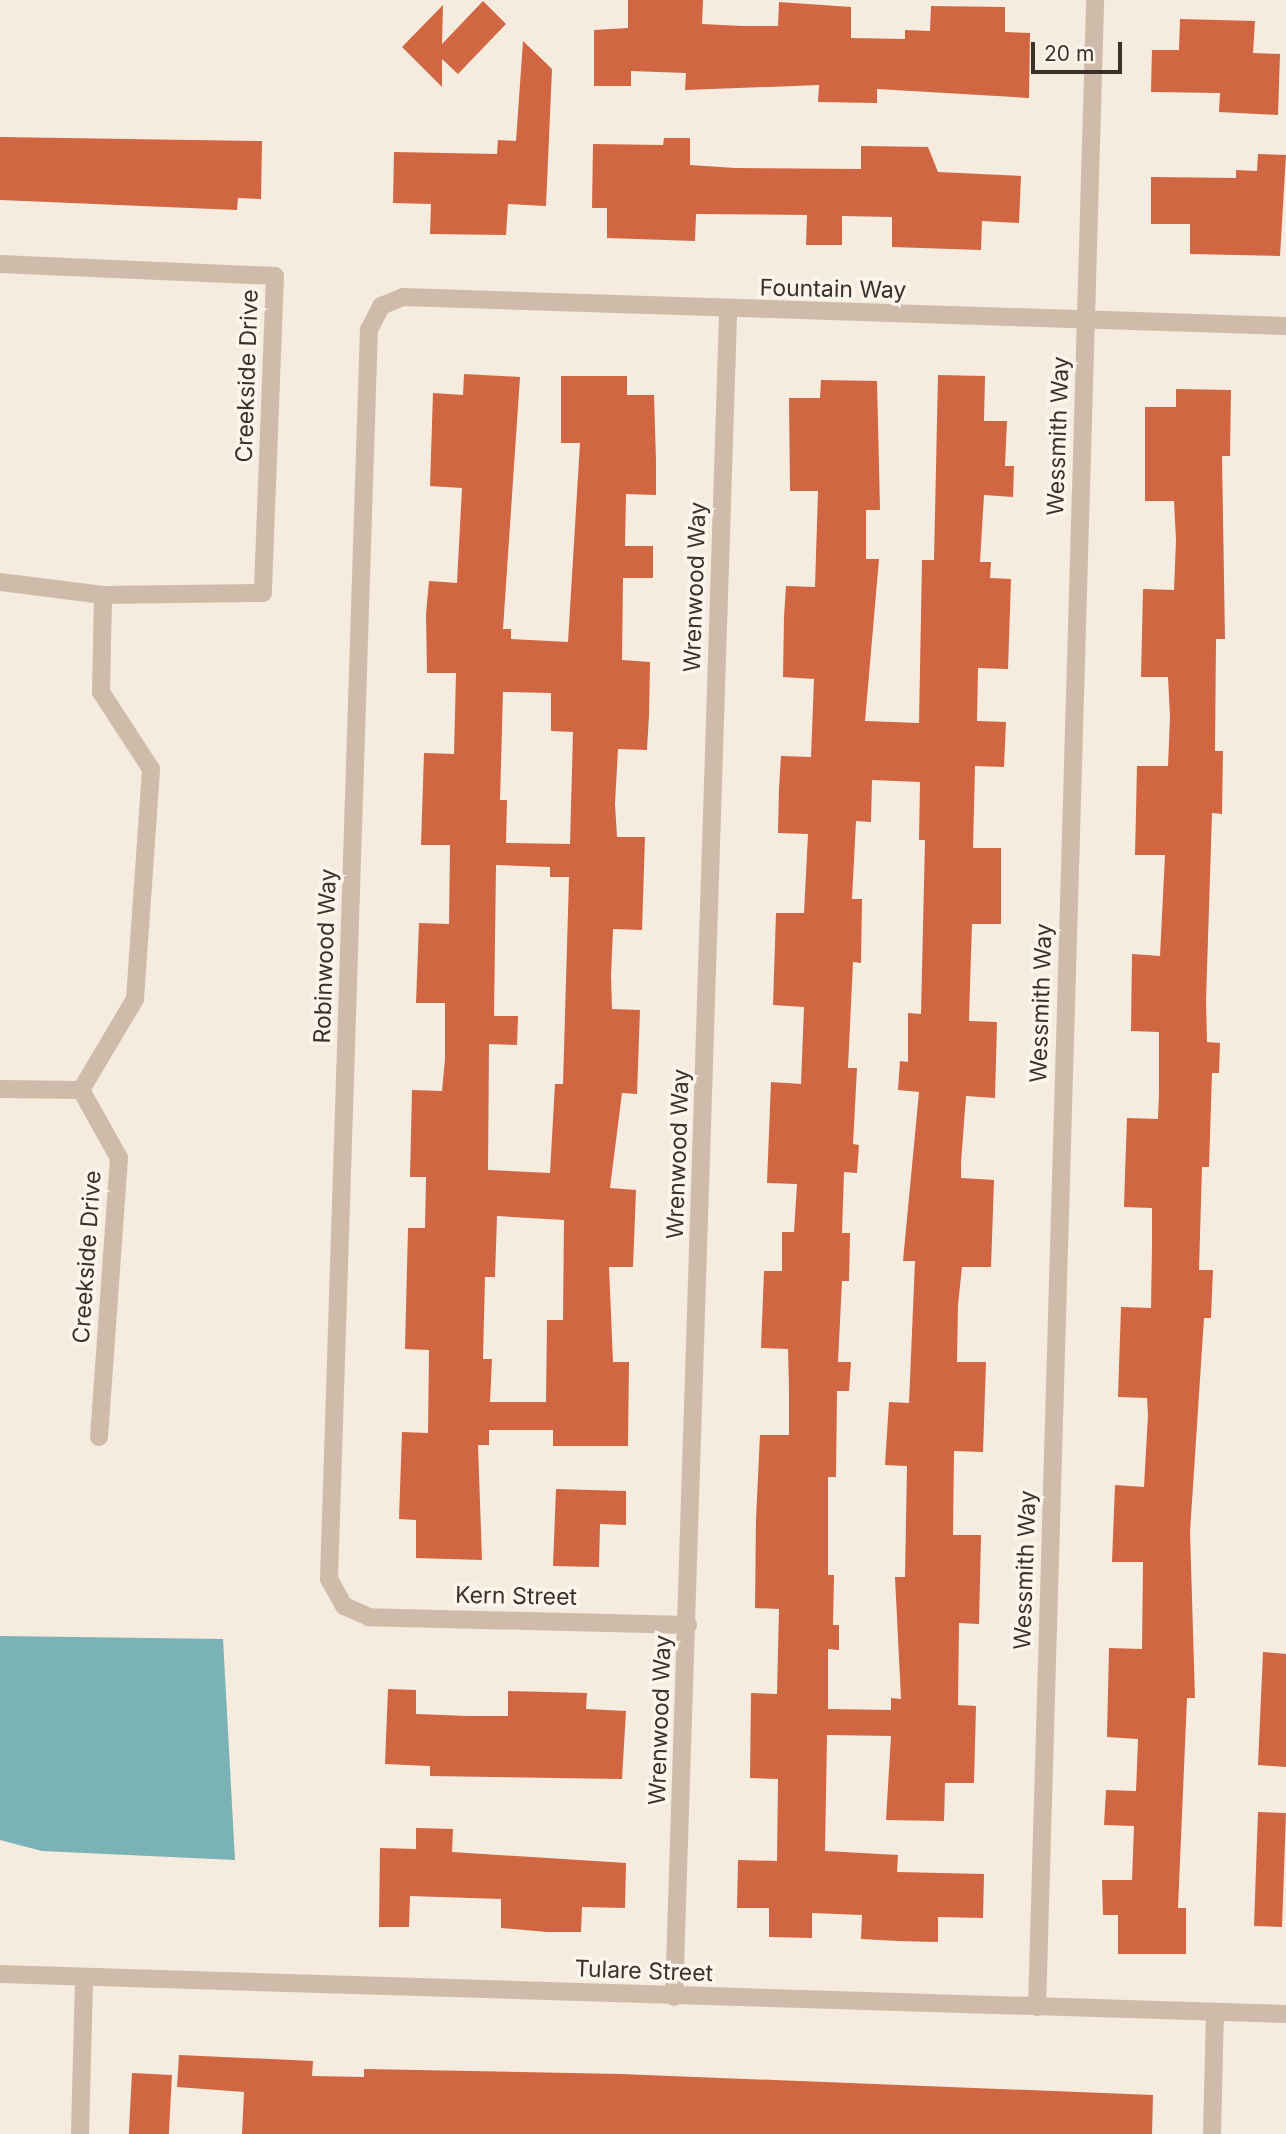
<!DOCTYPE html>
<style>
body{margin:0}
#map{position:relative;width:1286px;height:2134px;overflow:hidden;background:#f5ebdf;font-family:Inter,sans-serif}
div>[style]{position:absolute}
.water>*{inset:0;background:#7bb2b5}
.building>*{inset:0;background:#d06742;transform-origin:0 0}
.minor>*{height:18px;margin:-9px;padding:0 9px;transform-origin:9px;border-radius:9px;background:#cfbba9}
span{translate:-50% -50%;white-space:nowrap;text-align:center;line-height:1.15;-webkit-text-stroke:7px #fcf5ec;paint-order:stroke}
.street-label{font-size:23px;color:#3c302a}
.scale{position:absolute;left:1031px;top:42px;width:91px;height:32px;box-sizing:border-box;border:4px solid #3c302a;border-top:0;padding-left:9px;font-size:21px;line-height:24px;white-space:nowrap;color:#3c302a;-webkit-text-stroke:5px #fcf5ec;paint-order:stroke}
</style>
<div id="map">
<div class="water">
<i style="clip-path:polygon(0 1636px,223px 1639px,235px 1860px,42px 1851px,0 1840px)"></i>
</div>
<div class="building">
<i style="clip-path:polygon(628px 0,703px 0,702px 24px,742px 26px,778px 26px,779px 2px,851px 7px,851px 38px,905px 39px,905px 30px,930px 31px,931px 6px,1005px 7px,1005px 32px,1030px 33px,1029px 98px,877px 89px,877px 103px,818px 102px,819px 85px,685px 90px,686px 73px,631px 71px,631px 86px,594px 86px,594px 30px,628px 28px)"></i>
<i style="clip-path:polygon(483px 1px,506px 24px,458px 74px,442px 59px,442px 87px,402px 47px,443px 5px,442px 44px)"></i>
<i style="clip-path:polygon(1180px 19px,1255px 21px,1253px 53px,1280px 54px,1278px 115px,1219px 112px,1220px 93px,1151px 92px,1152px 50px,1179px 50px)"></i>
<i style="clip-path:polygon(523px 41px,552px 69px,546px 206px,508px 204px,506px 235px,430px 234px,431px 204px,393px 203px,394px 152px,497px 154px,498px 140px,516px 141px)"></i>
<i style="clip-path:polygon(0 137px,262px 141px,261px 199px,238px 198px,237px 210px,0 200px)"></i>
<i style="clip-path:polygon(664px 138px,690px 138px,690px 165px,735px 168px,861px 169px,861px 146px,928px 147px,938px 172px,1021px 176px,1019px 223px,982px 221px,981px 250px,892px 247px,892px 217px,842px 216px,842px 245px,806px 245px,807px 215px,696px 214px,695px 241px,607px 238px,607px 208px,592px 208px,593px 144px,663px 145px)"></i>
<i style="clip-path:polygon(1258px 154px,1286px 155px,1280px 256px,1190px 254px,1190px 224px,1151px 224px,1151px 177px,1236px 178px,1236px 170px,1257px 171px)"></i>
<i style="clip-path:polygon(evenodd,464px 374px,520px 377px,503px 629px,511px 629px,511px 639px,568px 642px,580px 443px,561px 443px,561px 376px,627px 376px,627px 395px,654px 395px,656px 461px,656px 495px,626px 494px,625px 546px,653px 546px,653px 578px,623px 578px,622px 660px,650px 662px,649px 715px,647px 750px,618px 749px,615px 804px,617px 837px,645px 837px,642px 930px,613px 929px,611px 976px,612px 1009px,640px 1010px,637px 1094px,622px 1093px,610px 1188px,636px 1190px,633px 1267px,609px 1267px,613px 1362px,629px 1362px,628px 1446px,553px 1446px,553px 1430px,489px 1430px,489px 1445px,478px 1445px,482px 1560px,416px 1558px,416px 1520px,399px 1519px,402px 1432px,428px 1433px,429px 1350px,405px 1349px,408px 1228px,425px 1228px,426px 1177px,410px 1177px,412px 1090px,442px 1091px,445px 1059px,445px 1003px,416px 1003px,419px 923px,449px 924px,450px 845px,421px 845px,424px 753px,454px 754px,456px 673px,427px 673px,426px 614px,429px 581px,457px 583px,462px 488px,430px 486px,433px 393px,463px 395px,464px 374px,503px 692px,551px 693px,551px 731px,573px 732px,570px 844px,506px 843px,507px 800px,500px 800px,503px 692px,464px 374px,496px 865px,550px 867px,550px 877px,569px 877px,563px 1084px,555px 1084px,550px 1173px,488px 1170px,489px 1044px,517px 1045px,518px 1016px,494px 1016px,496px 865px,464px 374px,497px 1216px,564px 1220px,563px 1320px,547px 1320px,546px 1402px,490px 1402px,492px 1359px,483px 1359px,485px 1277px,495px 1277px,497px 1216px)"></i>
<i style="clip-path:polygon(evenodd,938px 375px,985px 376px,984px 421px,1007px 421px,1005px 466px,1014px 466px,1013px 497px,984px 495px,980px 562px,991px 562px,990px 578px,1011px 579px,1008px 669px,978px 668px,977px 721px,1006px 722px,1004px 767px,975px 766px,973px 848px,1001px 848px,1001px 924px,972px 924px,970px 985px,969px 1021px,997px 1022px,995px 1098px,966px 1096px,961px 1163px,961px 1178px,994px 1180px,991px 1267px,962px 1267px,958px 1305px,957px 1362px,986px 1362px,983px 1452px,954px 1451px,953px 1535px,981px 1535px,979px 1624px,959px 1623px,958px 1705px,976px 1706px,974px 1783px,945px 1783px,944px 1821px,886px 1820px,891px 1736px,827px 1735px,825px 1851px,898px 1855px,897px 1872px,984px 1874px,983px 1918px,938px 1917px,938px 1942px,898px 1941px,861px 1939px,862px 1915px,812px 1913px,812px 1938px,769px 1937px,769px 1908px,737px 1908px,738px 1860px,777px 1861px,778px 1779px,750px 1778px,751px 1693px,777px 1694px,779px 1609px,755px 1608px,756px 1519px,760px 1435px,789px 1435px,789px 1388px,788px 1349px,761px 1348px,764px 1271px,782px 1271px,782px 1232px,794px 1232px,797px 1184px,767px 1183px,771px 1082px,801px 1084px,804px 1007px,773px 1005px,776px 913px,804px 913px,808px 834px,778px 833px,779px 788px,781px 756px,811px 757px,814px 679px,783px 677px,784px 617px,786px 586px,815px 587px,818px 491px,790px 491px,789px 398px,820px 398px,821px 380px,877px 381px,880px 510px,866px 510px,866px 559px,879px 559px,865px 721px,919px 723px,922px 560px,934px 560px,938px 375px,872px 780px,920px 782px,919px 840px,925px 840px,921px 1014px,908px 1013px,908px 1062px,900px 1061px,898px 1090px,919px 1092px,903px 1261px,915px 1261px,909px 1403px,889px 1402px,885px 1465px,907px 1466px,905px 1577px,895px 1577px,901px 1699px,891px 1698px,891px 1710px,828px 1709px,828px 1649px,839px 1650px,839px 1625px,833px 1625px,834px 1575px,828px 1575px,828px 1477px,836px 1477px,837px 1391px,849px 1391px,851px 1362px,838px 1362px,842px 1281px,849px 1281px,850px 1233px,842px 1233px,844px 1172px,857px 1173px,859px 1145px,853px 1144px,857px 1068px,848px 1068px,853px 962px,861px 963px,862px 899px,852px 899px,856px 821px,871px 822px,872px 780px)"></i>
<i style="clip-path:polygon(1176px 389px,1231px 390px,1230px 456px,1222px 456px,1225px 639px,1216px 639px,1215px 751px,1223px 751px,1222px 814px,1212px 813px,1206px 1001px,1207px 1042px,1220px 1043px,1219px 1073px,1212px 1073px,1209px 1167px,1202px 1167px,1199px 1270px,1213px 1270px,1211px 1318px,1204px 1318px,1190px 1532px,1195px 1698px,1187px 1698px,1178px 1908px,1186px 1908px,1186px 1954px,1118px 1954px,1118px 1915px,1103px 1915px,1102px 1880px,1132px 1880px,1134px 1826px,1104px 1825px,1106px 1790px,1136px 1791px,1138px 1739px,1107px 1737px,1109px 1648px,1142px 1649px,1143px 1562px,1112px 1562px,1115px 1485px,1144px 1487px,1148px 1415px,1147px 1398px,1118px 1397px,1121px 1307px,1151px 1308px,1152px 1246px,1152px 1208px,1124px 1207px,1125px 1174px,1127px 1118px,1158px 1119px,1159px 1092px,1159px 1032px,1131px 1031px,1132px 954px,1160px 956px,1165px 855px,1135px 855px,1137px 766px,1168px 766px,1170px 717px,1168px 677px,1141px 677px,1143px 589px,1174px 590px,1176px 540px,1174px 501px,1145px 501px,1145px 407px,1176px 407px)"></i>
<i style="clip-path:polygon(556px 1489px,626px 1491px,626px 1525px,600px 1524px,599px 1567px,553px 1566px)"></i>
<i style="clip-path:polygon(1263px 1652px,1286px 1654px,1286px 1767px,1258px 1765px)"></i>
<i style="clip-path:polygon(388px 1689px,416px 1690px,416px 1714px,468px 1716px,508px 1716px,508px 1691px,587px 1693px,586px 1709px,626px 1711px,622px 1779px,430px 1776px,430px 1766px,385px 1764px)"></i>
<i style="left:1258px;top:1812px;width:28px;height:114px;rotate:2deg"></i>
<i style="clip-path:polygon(416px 1828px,453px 1829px,452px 1852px,626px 1863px,625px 1908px,582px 1907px,581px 1932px,547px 1932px,501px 1928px,501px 1899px,410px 1896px,409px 1927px,379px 1927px,380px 1848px,416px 1849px)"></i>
<i style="clip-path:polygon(179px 2055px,313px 2061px,312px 2076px,364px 2077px,364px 2069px,620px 2074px,1153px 2095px,1152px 2134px,242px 2134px,244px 2092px,177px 2087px)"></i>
<i style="left:132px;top:2073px;width:40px;height:61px;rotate:3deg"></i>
</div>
<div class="minor">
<i style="left:0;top:264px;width:275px;rotate:2.5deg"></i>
<i style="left:275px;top:276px;width:317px;rotate:92.2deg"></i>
<i style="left:263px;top:593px;width:160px;rotate:179.3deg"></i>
<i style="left:103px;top:595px;width:104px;rotate:-172.8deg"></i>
<i style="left:0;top:1089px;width:81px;rotate:0.7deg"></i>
<i style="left:99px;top:1437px;width:280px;rotate:-85.9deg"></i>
<i style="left:119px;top:1158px;width:78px;rotate:-119.2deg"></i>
<i style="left:81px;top:1090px;width:106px;rotate:-59.3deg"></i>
<i style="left:135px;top:999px;width:231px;rotate:-86deg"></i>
<i style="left:151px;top:769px;width:92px;rotate:-123deg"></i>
<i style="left:101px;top:692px;width:97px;rotate:-88.8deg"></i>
<i style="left:688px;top:1625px;width:319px;rotate:-178.6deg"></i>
<i style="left:369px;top:1617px;width:27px;rotate:-156deg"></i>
<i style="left:344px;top:1606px;width:31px;rotate:-119deg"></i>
<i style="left:329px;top:1579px;width:1250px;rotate:-88.17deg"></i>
<i style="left:369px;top:330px;width:27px;rotate:-63deg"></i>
<i style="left:381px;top:306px;width:24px;rotate:-22deg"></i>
<i style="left:403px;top:297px;width:883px;rotate:1.88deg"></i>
<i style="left:0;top:1974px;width:1287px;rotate:1.78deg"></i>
<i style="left:674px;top:1997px;width:1686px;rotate:-88.16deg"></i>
<i style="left:1037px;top:2007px;width:2008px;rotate:-88.34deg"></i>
<i style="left:80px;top:2134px;width:157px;rotate:-88.5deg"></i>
<i style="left:1212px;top:2134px;width:121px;rotate:-88.6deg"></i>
</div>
<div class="street-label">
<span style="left:833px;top:289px;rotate:1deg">Fountain Way</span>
<span style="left:247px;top:376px;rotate:-88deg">Creekside Drive</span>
<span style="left:1058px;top:436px;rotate:-88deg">Wessmith Way</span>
<span style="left:695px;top:587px;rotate:-88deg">Wrenwood Way</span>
<span style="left:325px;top:956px;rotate:-88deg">Robinwood Way</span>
<span style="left:1041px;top:1003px;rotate:-88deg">Wessmith Way</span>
<span style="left:678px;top:1154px;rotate:-88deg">Wrenwood Way</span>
<span style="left:87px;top:1257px;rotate:-86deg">Creekside Drive</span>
<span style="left:1025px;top:1570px;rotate:-88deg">Wessmith Way</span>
<span style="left:516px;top:1596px;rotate:1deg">Kern Street</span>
<span style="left:660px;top:1720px;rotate:-88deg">Wrenwood Way</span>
<span style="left:644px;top:1971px;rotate:2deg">Tulare Street</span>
</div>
<div class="scale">20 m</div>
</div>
